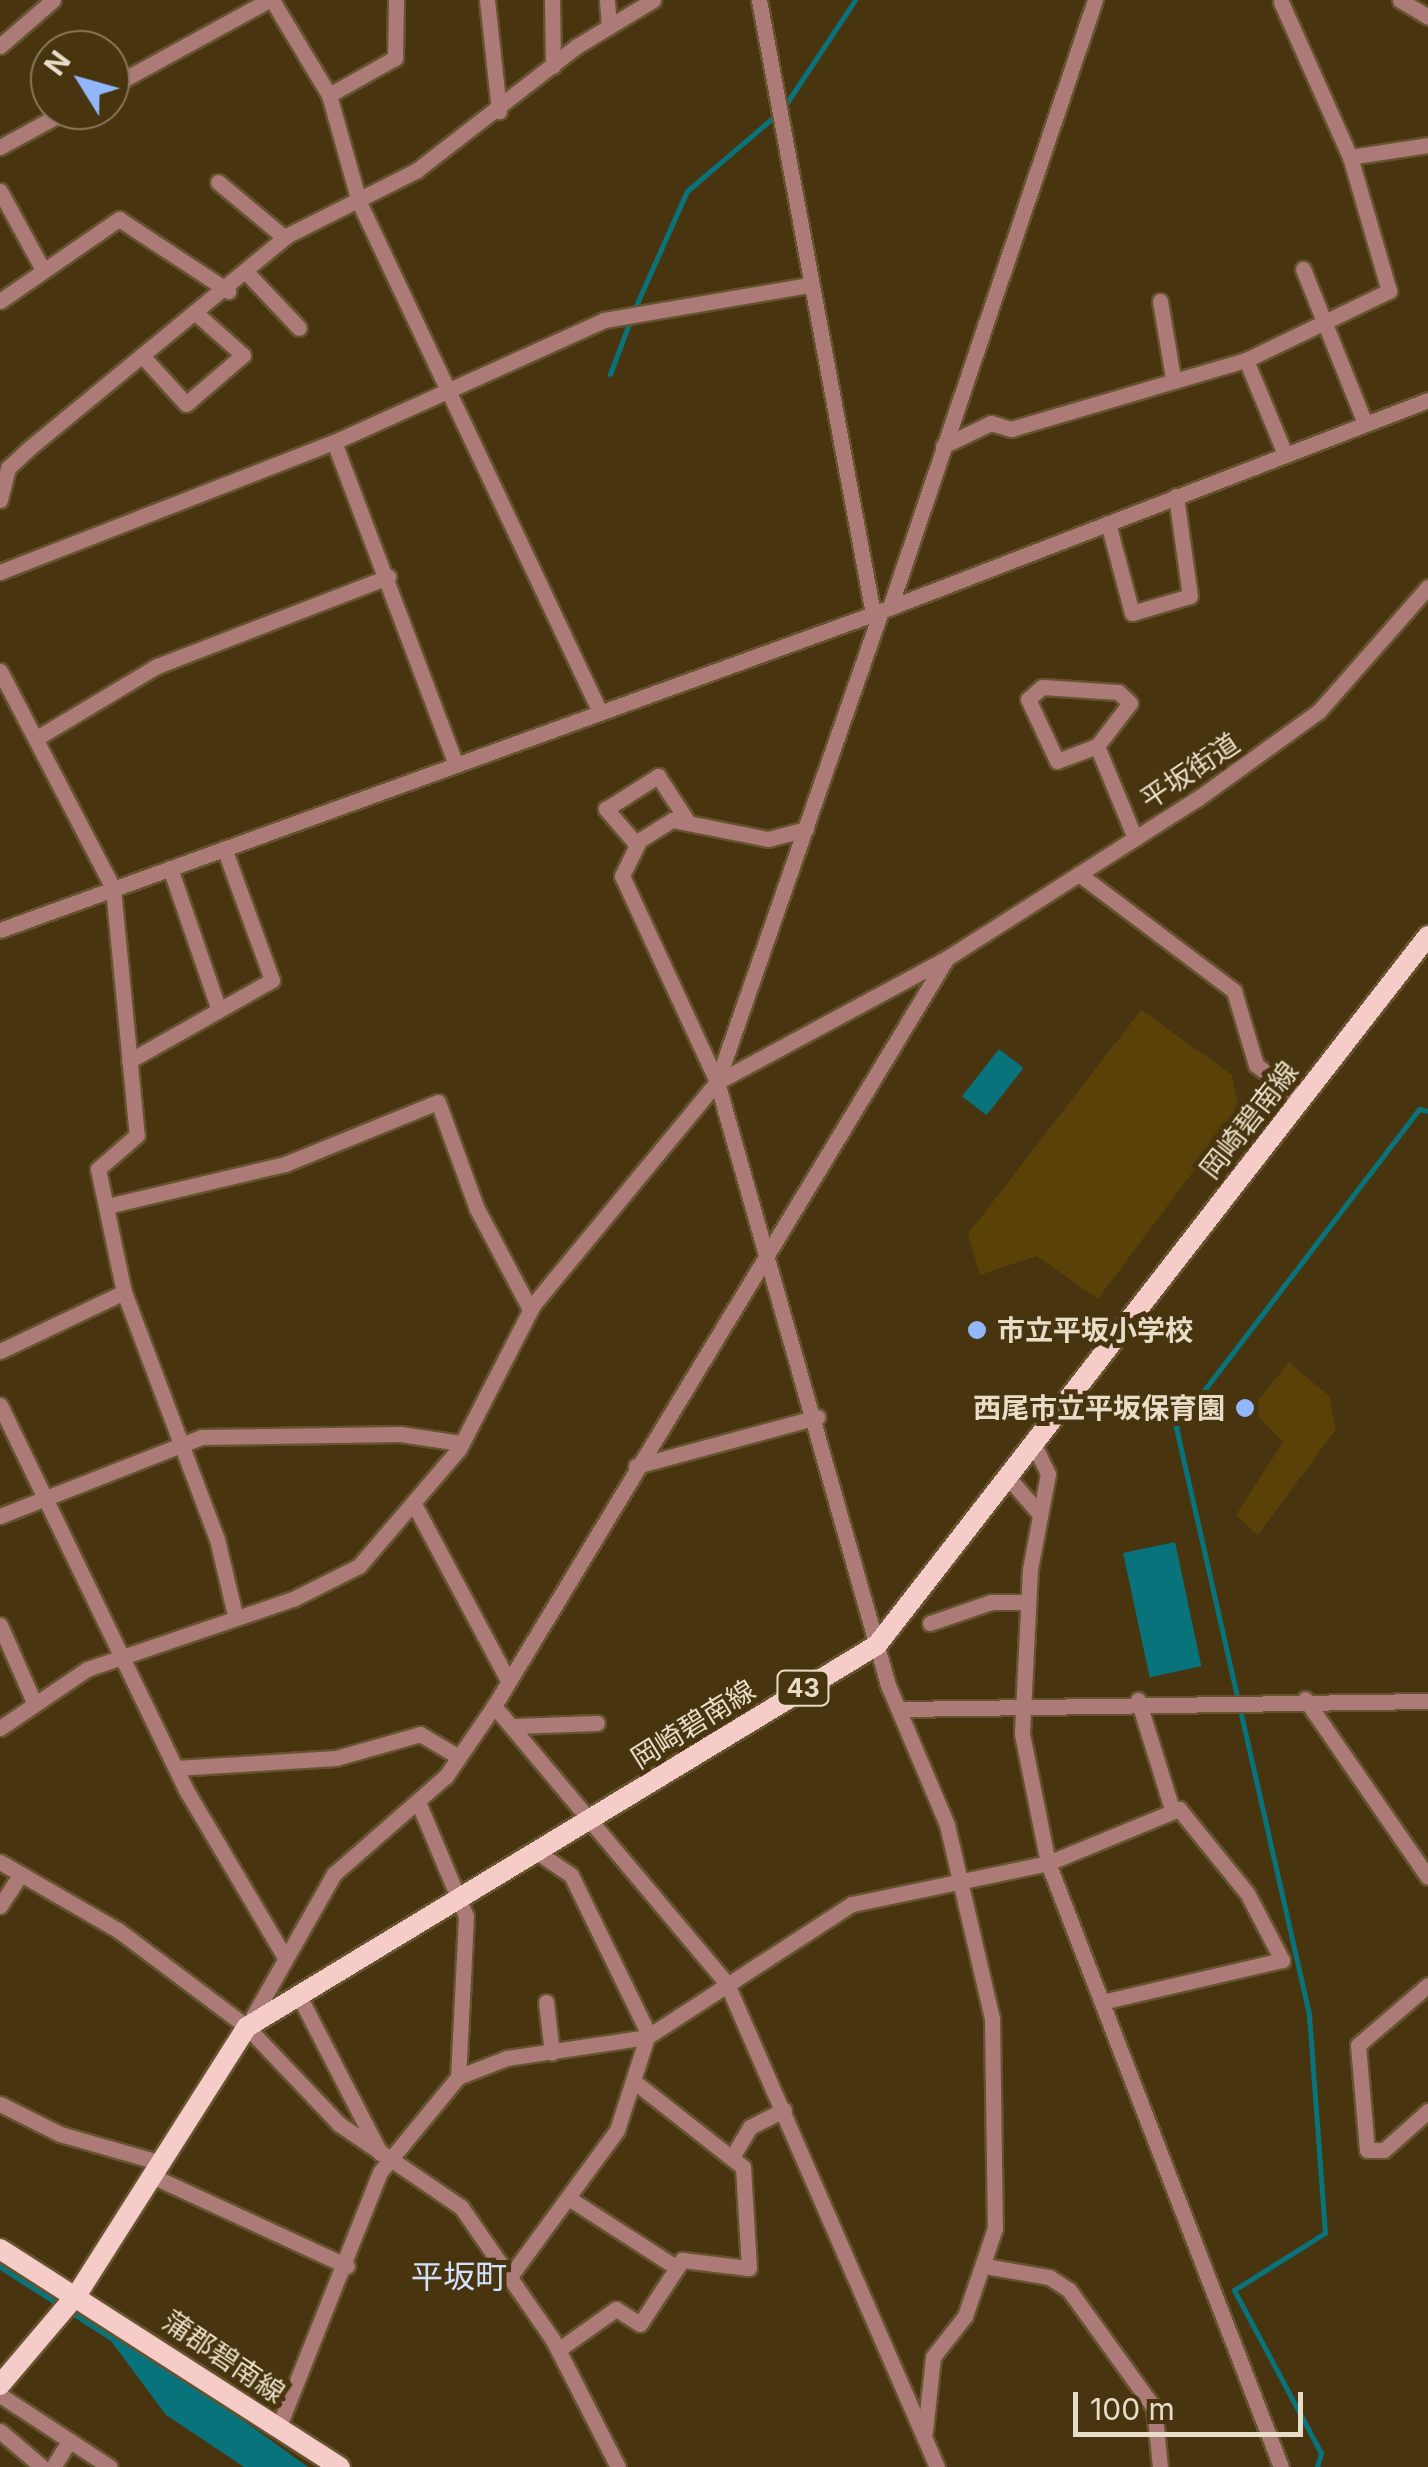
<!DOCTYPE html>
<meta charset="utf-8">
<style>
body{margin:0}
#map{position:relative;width:1428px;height:2467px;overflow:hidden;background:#48350f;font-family:Inter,"Noto Sans JP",sans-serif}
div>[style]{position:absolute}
.green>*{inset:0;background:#594107}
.water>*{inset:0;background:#08737b;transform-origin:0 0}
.stream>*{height:5px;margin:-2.5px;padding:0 2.5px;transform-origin:2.5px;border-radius:2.5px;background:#08737b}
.roads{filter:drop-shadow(2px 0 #655330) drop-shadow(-2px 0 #655330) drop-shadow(0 2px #655330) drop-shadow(0 -2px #655330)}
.minor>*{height:15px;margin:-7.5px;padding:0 7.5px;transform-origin:7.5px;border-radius:7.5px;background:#ac7a77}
.major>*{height:20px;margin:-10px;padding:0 10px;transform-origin:10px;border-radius:10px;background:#f6ccc9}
.dots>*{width:28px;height:28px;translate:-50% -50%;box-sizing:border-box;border:5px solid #48350f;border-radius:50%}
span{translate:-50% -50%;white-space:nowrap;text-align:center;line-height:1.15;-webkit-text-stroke:10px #48350f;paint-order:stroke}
.shield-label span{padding:2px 8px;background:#48350f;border:2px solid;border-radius:8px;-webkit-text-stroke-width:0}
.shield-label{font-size:25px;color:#e8ddc8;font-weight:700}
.street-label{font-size:28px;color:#e8ddc8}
.poi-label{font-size:28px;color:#e8ddc8;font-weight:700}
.left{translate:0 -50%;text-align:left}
.right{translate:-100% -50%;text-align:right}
.quarter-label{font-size:32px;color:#d2e0fb}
.north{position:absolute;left:30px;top:30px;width:100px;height:100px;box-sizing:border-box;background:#48350f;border:2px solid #887859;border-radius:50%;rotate:307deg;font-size:28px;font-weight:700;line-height:40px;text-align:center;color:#e8ddc8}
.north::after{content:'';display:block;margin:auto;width:35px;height:45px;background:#93b7fd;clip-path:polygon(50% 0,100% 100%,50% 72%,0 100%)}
.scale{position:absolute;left:1073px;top:2392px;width:230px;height:45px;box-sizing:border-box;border:5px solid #e8ddc8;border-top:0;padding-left:12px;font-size:30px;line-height:35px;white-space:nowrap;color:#e8ddc8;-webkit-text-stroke:8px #48350f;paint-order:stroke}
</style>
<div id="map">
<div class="green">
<i style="clip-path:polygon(1141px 1010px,1232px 1075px,1239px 1110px,1098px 1299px,1037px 1256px,980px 1275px,968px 1234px)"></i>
<i style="clip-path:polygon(1289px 1362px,1329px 1396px,1336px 1429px,1258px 1535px,1236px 1515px,1283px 1442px,1251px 1409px)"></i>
</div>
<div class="water">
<i style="left:999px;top:1049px;width:31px;height:60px;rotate:38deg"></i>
<i style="left:1175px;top:1542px;width:127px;height:53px;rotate:78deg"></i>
<i style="clip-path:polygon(0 2257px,106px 2322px,308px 2467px,244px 2467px,166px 2415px,111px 2341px,0 2270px)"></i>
</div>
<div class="stream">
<i style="left:784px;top:107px;width:128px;rotate:-56.4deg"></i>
<i style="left:634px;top:310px;width:130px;rotate:-66deg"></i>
<i style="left:687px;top:191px;width:117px;rotate:-40.5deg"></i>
<i style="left:610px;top:374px;width:57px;rotate:-69.3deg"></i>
<i style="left:1317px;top:2467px;width:15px;rotate:-74deg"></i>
<i style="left:1321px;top:2453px;width:185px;rotate:-118.1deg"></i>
<i style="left:1234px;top:2290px;width:107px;rotate:-32.1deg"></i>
<i style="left:1325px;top:2233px;width:220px;rotate:-94.2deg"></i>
<i style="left:1309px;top:2014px;width:602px;rotate:-102.77deg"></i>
<i style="left:1176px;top:1427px;width:400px;rotate:-52.6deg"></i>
<i style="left:1419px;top:1109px;width:9px;rotate:13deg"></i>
</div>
<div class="roads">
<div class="minor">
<i style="left:272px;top:0;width:111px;rotate:59deg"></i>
<i style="left:329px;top:95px;width:111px;rotate:74.3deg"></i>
<i style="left:359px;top:202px;width:562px;rotate:64.71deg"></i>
<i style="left:487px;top:0;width:112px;rotate:83.8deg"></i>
<i style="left:552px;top:0;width:66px;rotate:89.1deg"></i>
<i style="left:607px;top:0;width:27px;rotate:86deg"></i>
<i style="left:759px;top:0;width:624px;rotate:79.48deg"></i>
<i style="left:1400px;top:0;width:33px;rotate:31deg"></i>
<i style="left:1281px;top:2px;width:170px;rotate:66deg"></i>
<i style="left:1350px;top:157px;width:79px;rotate:-8.7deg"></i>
<i style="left:0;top:46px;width:70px;rotate:-41deg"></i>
<i style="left:110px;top:87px;width:181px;rotate:-28.7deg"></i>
<i style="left:329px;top:95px;width:76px;rotate:-29.3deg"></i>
<i style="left:395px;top:58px;width:58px;rotate:-89deg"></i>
<i style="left:0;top:147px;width:77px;rotate:-28.6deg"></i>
<i style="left:218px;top:182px;width:87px;rotate:39.9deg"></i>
<i style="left:0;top:191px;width:90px;rotate:61.4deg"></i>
<i style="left:1303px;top:269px;width:166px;rotate:68.1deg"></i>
<i style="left:248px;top:274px;width:74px;rotate:46.6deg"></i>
<i style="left:0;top:301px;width:145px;rotate:-34.6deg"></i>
<i style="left:119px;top:219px;width:131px;rotate:33.4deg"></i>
<i style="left:1160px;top:301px;width:78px;rotate:80.4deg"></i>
<i style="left:146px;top:360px;width:59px;rotate:47.7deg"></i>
<i style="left:186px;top:404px;width:75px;rotate:-40.7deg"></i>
<i style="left:243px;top:355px;width:59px;rotate:-138.4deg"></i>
<i style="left:1246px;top:360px;width:159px;rotate:-25.8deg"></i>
<i style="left:1389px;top:291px;width:140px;rotate:-106.2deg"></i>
<i style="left:334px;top:442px;width:343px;rotate:69.3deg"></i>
<i style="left:943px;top:446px;width:53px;rotate:-25.6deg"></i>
<i style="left:991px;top:423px;width:21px;rotate:17deg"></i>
<i style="left:1011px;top:429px;width:245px;rotate:-16.4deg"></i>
<i style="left:1246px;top:360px;width:102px;rotate:67.5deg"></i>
<i style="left:0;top:500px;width:33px;rotate:-76deg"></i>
<i style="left:8px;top:468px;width:26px;rotate:-43deg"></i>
<i style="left:27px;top:450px;width:338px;rotate:-39.5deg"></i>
<i style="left:288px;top:235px;width:144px;rotate:-26.7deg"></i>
<i style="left:417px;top:170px;width:202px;rotate:-37.8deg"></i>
<i style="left:577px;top:46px;width:89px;rotate:-31.2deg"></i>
<i style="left:1108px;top:523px;width:93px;rotate:75.1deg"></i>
<i style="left:1132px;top:613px;width:60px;rotate:-16.3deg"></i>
<i style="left:1190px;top:596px;width:101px;rotate:-98deg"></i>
<i style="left:0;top:572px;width:358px;rotate:-21.3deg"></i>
<i style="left:334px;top:442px;width:296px;rotate:-24.3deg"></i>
<i style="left:604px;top:320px;width:207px;rotate:-9.7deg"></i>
<i style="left:890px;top:607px;width:641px;rotate:-71.34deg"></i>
<i style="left:0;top:671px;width:245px;rotate:62.5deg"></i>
<i style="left:113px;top:888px;width:248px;rotate:84.5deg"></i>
<i style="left:137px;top:1135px;width:52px;rotate:138.9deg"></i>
<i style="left:98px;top:1169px;width:126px;rotate:78.1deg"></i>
<i style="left:124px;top:1292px;width:264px;rotate:69.4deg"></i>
<i style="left:217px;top:1539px;width:78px;rotate:76.7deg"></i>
<i style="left:40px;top:736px;width:136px;rotate:-30.9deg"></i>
<i style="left:157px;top:666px;width:248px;rotate:-21.1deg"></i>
<i style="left:1097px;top:746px;width:54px;rotate:-52.5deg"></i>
<i style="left:1130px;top:703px;width:16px;rotate:-137deg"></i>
<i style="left:1118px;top:692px;width:76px;rotate:-176.2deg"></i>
<i style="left:1042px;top:687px;width:18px;rotate:139deg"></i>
<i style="left:1028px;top:699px;width:68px;rotate:64.9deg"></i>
<i style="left:1057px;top:761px;width:43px;rotate:-20.6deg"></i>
<i style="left:1097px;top:746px;width:100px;rotate:67.6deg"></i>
<i style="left:806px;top:829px;width:39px;rotate:165deg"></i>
<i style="left:768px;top:839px;width:98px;rotate:-168.8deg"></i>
<i style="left:672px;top:820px;width:39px;rotate:148deg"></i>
<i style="left:639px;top:841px;width:39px;rotate:116deg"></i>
<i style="left:622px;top:876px;width:227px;rotate:65.2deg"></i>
<i style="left:717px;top:1082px;width:627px;rotate:74.17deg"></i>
<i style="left:888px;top:1685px;width:152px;rotate:67.1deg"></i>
<i style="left:947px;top:1825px;width:198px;rotate:76.9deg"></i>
<i style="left:992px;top:2018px;width:210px;rotate:89.2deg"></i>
<i style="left:995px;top:2228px;width:93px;rotate:108.8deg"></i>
<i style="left:965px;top:2316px;width:52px;rotate:128deg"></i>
<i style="left:933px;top:2357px;width:75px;rotate:96.1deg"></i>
<i style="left:637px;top:845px;width:48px;rotate:-130.7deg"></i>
<i style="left:606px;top:809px;width:62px;rotate:-32.4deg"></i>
<i style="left:658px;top:776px;width:51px;rotate:56.9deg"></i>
<i style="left:170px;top:868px;width:150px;rotate:71deg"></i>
<i style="left:1079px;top:874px;width:194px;rotate:37deg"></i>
<i style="left:1234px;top:991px;width:77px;rotate:73.4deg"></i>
<i style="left:1256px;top:1065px;width:56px;rotate:36.3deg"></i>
<i style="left:0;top:930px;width:937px;rotate:-19.9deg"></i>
<i style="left:881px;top:611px;width:586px;rotate:-21.09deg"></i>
<i style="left:129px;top:1061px;width:164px;rotate:-29.5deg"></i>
<i style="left:272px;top:980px;width:140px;rotate:-110deg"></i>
<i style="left:717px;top:1082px;width:499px;rotate:-70.8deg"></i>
<i style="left:107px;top:1206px;width:183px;rotate:-13.3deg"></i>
<i style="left:285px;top:1164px;width:165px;rotate:-22.1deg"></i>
<i style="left:438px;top:1102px;width:114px;rotate:70deg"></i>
<i style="left:477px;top:1209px;width:113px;rotate:62.1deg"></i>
<i style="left:0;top:1351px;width:137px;rotate:-25.4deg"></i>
<i style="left:0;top:1405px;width:428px;rotate:64.2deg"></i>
<i style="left:186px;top:1790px;width:191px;rotate:59.4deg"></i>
<i style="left:1033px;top:1443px;width:34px;rotate:64deg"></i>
<i style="left:1048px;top:1474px;width:97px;rotate:100.7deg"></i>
<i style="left:1030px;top:1569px;width:165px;rotate:92.8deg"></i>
<i style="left:1022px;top:1734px;width:132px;rotate:78.6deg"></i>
<i style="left:1048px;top:1863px;width:647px;rotate:68.91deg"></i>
<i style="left:636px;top:1466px;width:188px;rotate:-15.1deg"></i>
<i style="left:1007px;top:1476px;width:46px;rotate:49.4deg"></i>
<i style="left:415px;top:1506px;width:195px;rotate:61.9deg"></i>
<i style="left:0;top:1516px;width:217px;rotate:-21.4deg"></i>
<i style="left:202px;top:1437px;width:198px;rotate:-0.9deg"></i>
<i style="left:400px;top:1434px;width:61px;rotate:8.5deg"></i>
<i style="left:930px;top:1623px;width:65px;rotate:-19deg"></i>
<i style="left:991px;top:1602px;width:37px"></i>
<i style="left:0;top:1625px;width:82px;rotate:66.3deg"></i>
<i style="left:1305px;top:1699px;width:216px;rotate:55.4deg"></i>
<i style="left:1138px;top:1700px;width:114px;rotate:72.7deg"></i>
<i style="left:494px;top:1706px;width:363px;rotate:50deg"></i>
<i style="left:727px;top:1984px;width:527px;rotate:66.5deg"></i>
<i style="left:901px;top:1709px;width:527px;rotate:-0.87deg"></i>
<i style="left:515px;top:1726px;width:82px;rotate:-2.1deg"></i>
<i style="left:0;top:1728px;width:105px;rotate:-34.1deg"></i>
<i style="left:87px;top:1669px;width:218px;rotate:-18.8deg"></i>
<i style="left:293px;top:1599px;width:74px;rotate:-26.6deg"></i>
<i style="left:359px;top:1566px;width:154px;rotate:-49.5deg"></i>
<i style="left:459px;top:1449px;width:162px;rotate:-62.8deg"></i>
<i style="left:533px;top:1305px;width:289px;rotate:-50.5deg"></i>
<i style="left:717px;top:1082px;width:261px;rotate:-28.3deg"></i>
<i style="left:947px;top:958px;width:296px;rotate:-32.5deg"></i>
<i style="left:1197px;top:799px;width:150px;rotate:-35.8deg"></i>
<i style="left:1319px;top:711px;width:165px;rotate:-48.7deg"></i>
<i style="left:176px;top:1768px;width:160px;rotate:-3.6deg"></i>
<i style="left:336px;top:1758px;width:87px;rotate:-15.9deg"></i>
<i style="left:420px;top:1734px;width:45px;rotate:30.5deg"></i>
<i style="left:418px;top:1802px;width:124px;rotate:67.2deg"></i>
<i style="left:466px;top:1916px;width:161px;rotate:92.8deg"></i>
<i style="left:537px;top:1852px;width:41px;rotate:34.1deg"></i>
<i style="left:571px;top:1875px;width:178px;rotate:64deg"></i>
<i style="left:0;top:1862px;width:136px;rotate:30deg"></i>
<i style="left:118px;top:1930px;width:161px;rotate:36.9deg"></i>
<i style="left:247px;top:2027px;width:134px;rotate:46.5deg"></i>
<i style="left:339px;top:2124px;width:148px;rotate:34.2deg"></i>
<i style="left:461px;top:2207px;width:162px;rotate:55.3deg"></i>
<i style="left:553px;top:2340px;width:143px;rotate:62.9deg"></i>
<i style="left:0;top:1906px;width:38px;rotate:-57deg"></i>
<i style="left:1428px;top:1985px;width:92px;rotate:139.4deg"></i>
<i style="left:1358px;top:2045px;width:105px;rotate:85.1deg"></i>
<i style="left:1367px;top:2150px;width:17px"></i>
<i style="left:1384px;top:2150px;width:59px;rotate:-41.6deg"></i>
<i style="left:298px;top:1994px;width:179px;rotate:62.7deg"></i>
<i style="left:546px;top:2002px;width:51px;rotate:83.3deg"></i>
<i style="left:247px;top:2027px;width:176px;rotate:-60.4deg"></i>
<i style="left:334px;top:1874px;width:149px;rotate:-41.2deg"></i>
<i style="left:446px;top:1776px;width:85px;rotate:-55.6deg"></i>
<i style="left:494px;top:1706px;width:871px;rotate:-58.81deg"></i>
<i style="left:0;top:2104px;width:67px;rotate:26.6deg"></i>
<i style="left:60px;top:2134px;width:102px;rotate:15.9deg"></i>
<i style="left:732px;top:2157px;width:35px;rotate:-59deg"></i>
<i style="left:750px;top:2127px;width:38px;rotate:-27deg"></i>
<i style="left:150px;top:2175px;width:217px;rotate:24.8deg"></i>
<i style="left:570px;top:2199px;width:127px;rotate:32.8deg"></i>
<i style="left:985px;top:2266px;width:65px;rotate:9.8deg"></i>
<i style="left:1049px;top:2277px;width:24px;rotate:33deg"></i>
<i style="left:1069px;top:2290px;width:145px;rotate:54.2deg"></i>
<i style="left:1154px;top:2408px;width:59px;rotate:84.2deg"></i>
<i style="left:511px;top:2275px;width:180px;rotate:-53.8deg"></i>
<i style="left:617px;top:2130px;width:98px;rotate:-72.1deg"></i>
<i style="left:558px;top:2350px;width:71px;rotate:-35.3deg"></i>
<i style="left:616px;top:2309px;width:28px;rotate:32deg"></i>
<i style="left:640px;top:2324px;width:77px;rotate:-56.7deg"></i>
<i style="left:682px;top:2260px;width:67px;rotate:6.8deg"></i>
<i style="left:749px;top:2268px;width:101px;rotate:-93.4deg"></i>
<i style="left:743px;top:2167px;width:135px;rotate:-141.9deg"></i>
<i style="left:0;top:2395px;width:131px;rotate:33.2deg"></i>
<i style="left:279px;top:2426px;width:273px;rotate:-68.3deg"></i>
<i style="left:380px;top:2172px;width:123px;rotate:-50.6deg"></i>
<i style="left:458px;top:2077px;width:53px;rotate:-21.2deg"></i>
<i style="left:507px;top:2058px;width:142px;rotate:-8.5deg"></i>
<i style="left:647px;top:2037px;width:244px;rotate:-33deg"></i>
<i style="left:852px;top:1904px;width:200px;rotate:-11.8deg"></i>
<i style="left:1048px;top:1863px;width:142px;rotate:-22.4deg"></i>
<i style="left:1179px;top:1809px;width:108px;rotate:51deg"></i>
<i style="left:1247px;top:1893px;width:76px;rotate:62.4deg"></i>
<i style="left:1282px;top:1960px;width:185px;rotate:166.9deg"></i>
<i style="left:0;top:2431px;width:55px;rotate:40.6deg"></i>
<i style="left:53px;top:2467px;width:31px;rotate:-58deg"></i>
</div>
<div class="major">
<i style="left:0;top:2249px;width:404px;rotate:32.7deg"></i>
<i style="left:0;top:2385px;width:121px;rotate:-49.7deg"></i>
<i style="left:78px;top:2293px;width:315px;rotate:-57.6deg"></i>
<i style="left:247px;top:2027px;width:737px;rotate:-31.23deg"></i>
<i style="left:877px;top:1645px;width:898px;rotate:-52.15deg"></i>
</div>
</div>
<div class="dots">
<i style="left:977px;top:1330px;background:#93b7fd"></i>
<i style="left:1245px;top:1408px;background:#93b7fd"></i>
</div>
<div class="shield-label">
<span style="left:803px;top:1688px">43</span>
</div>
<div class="street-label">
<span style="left:1190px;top:771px;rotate:-34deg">平坂街道</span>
<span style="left:1249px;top:1120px;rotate:-52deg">岡崎碧南線</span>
<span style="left:693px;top:1724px;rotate:-32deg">岡崎碧南線</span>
<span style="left:224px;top:2357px;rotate:34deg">蒲郡碧南線</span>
</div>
<div class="poi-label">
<span class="left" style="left:997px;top:1330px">市立平坂小学校</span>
<span class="right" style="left:1225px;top:1408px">西尾市立平坂保育園</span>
</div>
<div class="quarter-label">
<span style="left:459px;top:2277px">平坂町</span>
</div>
<div class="north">N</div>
<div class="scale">100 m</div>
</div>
